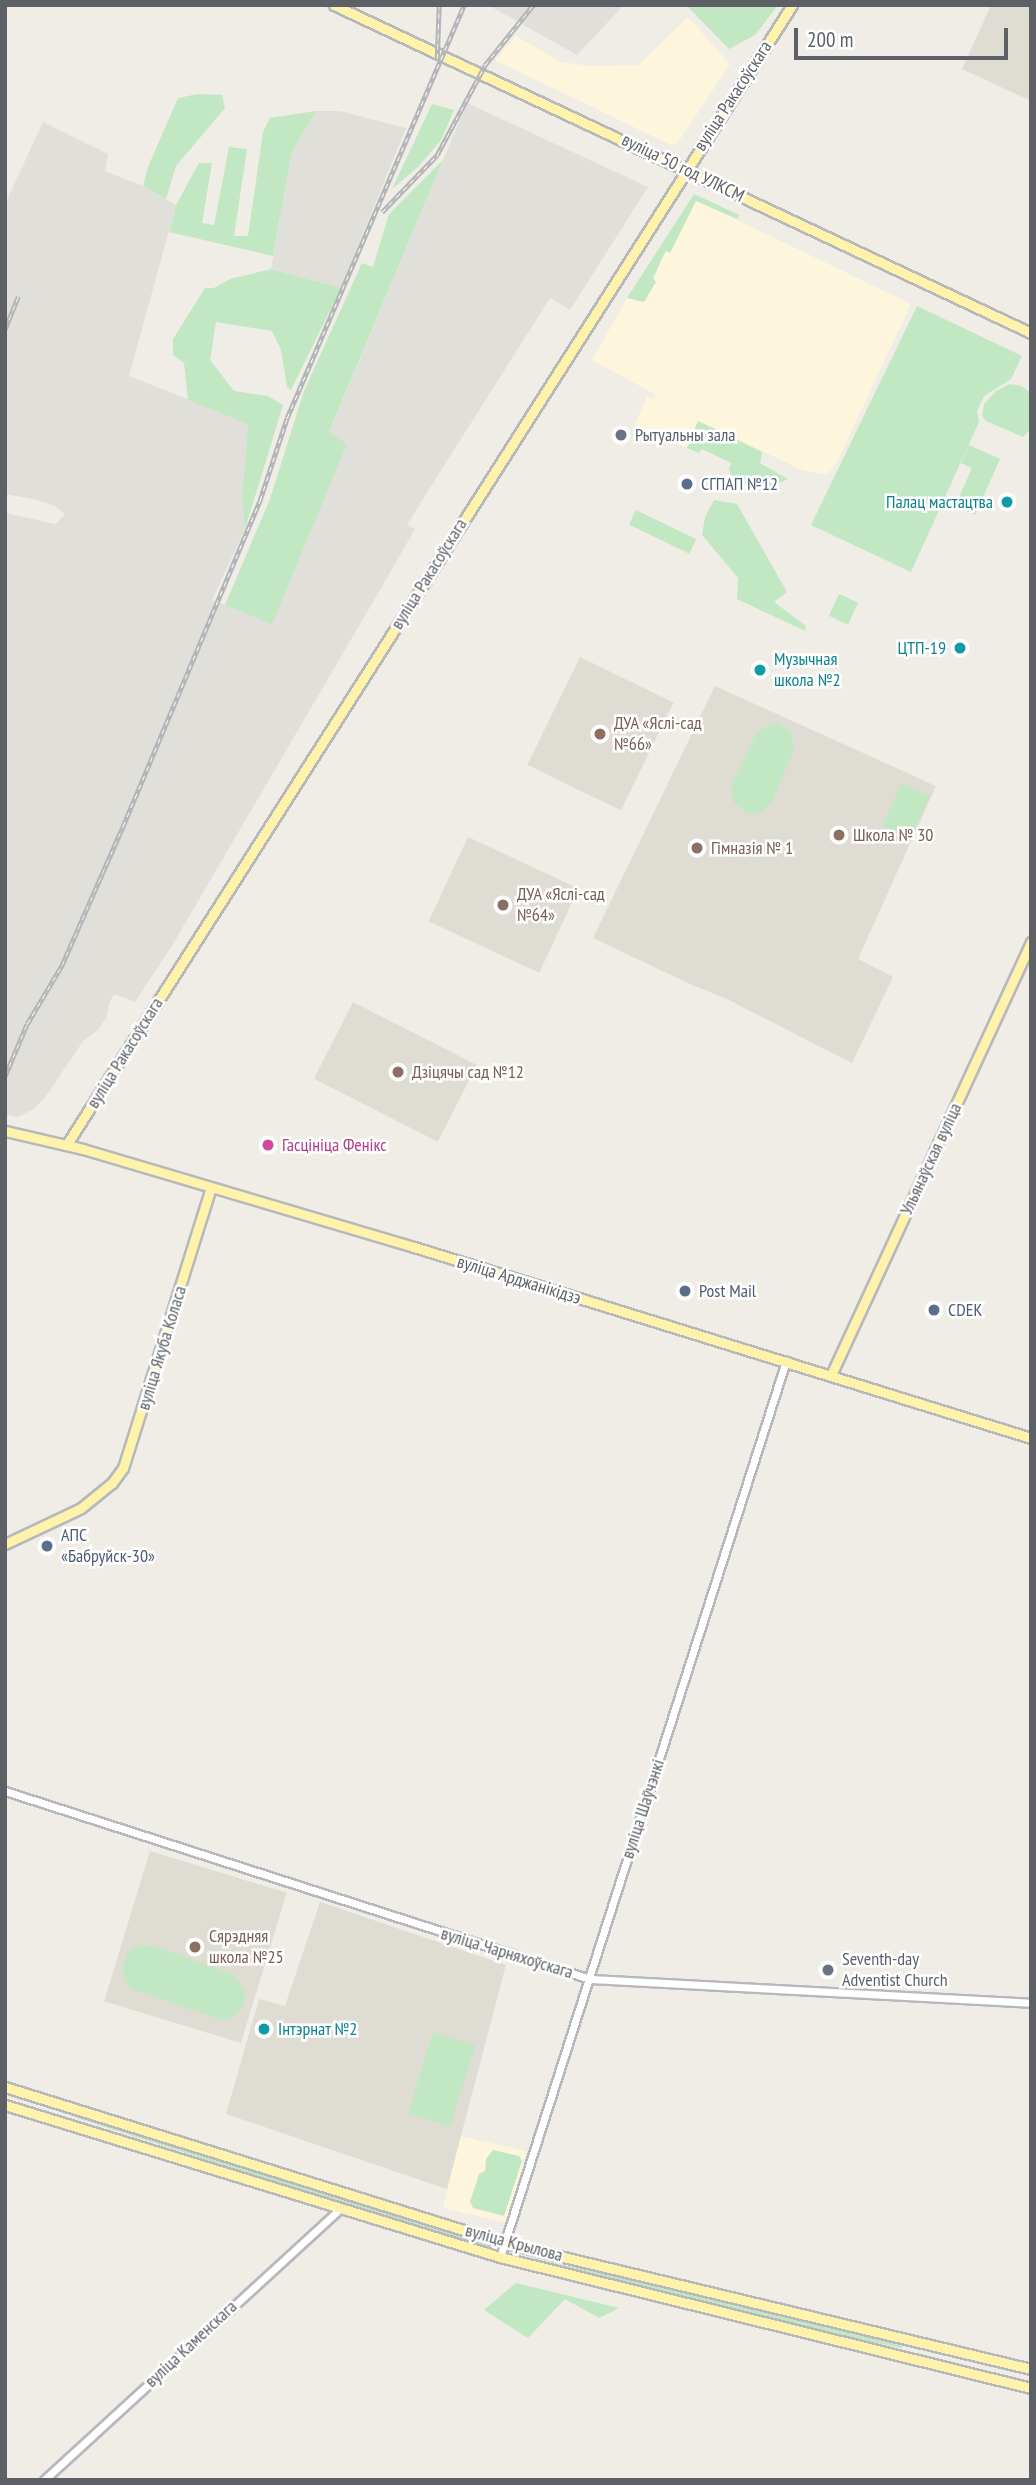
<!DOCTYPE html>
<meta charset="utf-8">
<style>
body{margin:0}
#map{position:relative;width:1036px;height:2485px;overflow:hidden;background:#efede5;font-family:"PT Sans Narrow",sans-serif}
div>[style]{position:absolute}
.commercial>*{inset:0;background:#fef6dc;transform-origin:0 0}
.industrial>*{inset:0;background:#e1dfda}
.education>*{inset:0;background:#dfdcd3;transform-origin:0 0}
.green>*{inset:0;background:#c2e7c3;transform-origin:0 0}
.roads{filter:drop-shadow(2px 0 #b6b8bc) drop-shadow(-2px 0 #b6b8bc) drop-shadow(0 2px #b6b8bc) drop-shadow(0 -2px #b6b8bc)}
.minor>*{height:7px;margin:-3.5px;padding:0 3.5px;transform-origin:3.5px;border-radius:3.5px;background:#fff}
.major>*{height:9px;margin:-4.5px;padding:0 4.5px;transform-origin:4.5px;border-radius:4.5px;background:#fff2ab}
.rail>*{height:4.5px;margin-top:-2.25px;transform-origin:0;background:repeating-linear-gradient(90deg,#fff 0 5px,#b4b5b6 0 10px);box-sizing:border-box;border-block:2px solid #b4b5b6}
.dots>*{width:19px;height:19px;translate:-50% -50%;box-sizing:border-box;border:4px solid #fff;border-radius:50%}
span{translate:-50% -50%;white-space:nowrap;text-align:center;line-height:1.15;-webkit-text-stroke:5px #fff;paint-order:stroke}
.street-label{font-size:18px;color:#5d6166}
.worship-label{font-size:18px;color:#5b616d}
.left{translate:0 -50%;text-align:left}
.service-label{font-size:18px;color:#4e5e75}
.culture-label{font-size:18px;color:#0d838f}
.right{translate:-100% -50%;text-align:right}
.education-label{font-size:18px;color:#785e54}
.hotel-label{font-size:18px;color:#b23c85}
.frame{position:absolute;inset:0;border:7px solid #5d6166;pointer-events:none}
.scale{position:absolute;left:794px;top:28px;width:214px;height:32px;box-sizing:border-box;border:4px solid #5d6166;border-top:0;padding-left:9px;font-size:21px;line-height:24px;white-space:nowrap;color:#5d6166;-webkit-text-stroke:5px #fff;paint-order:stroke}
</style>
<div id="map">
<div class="commercial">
<i style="clip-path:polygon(688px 17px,730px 64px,677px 144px,671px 145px,495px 60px,516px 36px,561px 62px,590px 66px,639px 65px)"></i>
<i style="clip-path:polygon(696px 200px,911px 304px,837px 462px,827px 475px,802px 470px,699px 421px,687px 448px,635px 425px,647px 396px,654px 399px,655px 394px,592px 360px,627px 298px,644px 302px,666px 250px,670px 253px)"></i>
<i style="left:460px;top:2136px;width:68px;height:74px;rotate:13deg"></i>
</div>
<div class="industrial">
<i style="clip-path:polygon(488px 5px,624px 5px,577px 55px)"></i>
<i style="clip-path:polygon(467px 103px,648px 187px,570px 310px,550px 298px,423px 499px,407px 525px,415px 529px,384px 583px,173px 944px,135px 1002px,114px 994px,109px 1003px,107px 1016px,98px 1030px,83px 1041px,44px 1099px,32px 1110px,17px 1117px,5px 1114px,5px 513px,56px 524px,65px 514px,55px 506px,38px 500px,5px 494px,5px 204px,43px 122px,108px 154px,105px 171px,143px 186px,176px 205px,129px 376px,248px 423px,242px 496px,245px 529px,212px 600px,242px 611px,346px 444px,329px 433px)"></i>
<i style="clip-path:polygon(316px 111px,340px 111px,406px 128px,341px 288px,271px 269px,292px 152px)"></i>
</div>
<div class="education">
<i style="clip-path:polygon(991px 5px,1031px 5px,1031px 101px,962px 69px)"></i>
<i style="left:580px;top:657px;width:104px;height:120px;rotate:26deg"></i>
<i style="clip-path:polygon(715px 686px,936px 786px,858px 959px,893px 977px,852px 1063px,725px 998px,692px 985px,593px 938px)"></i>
<i style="left:468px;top:837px;width:122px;height:93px;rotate:25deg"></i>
<i style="left:353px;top:1002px;width:139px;height:86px;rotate:27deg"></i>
<i style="left:150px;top:1851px;width:143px;height:157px;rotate:17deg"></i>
<i style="clip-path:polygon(320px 1902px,506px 1965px,447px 2189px,226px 2114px,259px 1999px,285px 2006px)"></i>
</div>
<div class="green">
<i style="clip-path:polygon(690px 5px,778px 5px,755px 35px,729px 49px,688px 7px)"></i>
<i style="clip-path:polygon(198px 94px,222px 95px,225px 108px,176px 166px,166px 199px,143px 186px,148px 167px,178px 98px)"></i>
<i style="clip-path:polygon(432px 104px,454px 110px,441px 140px,418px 167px,392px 189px)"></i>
<i style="clip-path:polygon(316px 111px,292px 152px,273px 256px,169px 232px,176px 205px,199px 163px,212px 163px,202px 223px,214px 225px,229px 147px,247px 149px,234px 236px,248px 236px,263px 132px,270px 118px)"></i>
<i style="clip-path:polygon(443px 160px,329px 432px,347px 444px,272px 624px,225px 605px,270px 499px,304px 391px,362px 263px,373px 267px,389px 214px)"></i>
<i style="clip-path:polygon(694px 194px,739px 215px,737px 219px,696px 201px,670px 253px,666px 251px,663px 256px,653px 278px,656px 282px,644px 302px,627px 298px)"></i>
<i style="clip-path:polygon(271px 269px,341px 288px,291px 390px,287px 387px,281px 350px,272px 331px,216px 322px,210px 360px,234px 391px,268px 396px,283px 405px,245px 529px,242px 496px,248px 424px,188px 400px,184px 363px,173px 355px,173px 339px,205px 288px,214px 288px,230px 279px)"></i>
<i style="clip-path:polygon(917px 306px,1022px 356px,1011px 379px,984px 396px,977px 411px,979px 422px,911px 572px,811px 525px)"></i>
<i style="clip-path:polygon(1010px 384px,1021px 386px,1031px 393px,1031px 429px,1023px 437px,986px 421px,982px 416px,984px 404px,996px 391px)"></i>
<i style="clip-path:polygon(698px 421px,762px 452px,760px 463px,788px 479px,767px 489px,733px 481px,729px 469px,731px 463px,702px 449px,699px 453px,687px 448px)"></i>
<i style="clip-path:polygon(969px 445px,1000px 459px,975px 515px,955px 506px,972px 468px,961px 463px)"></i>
<i style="clip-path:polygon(714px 500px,737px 504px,787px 592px,774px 602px,806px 626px,805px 631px,737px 599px,738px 578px,702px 535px,705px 517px)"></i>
<i style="left:636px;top:510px;width:67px;height:16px;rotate:26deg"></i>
<i style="left:839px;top:594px;width:21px;height:24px;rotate:25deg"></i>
<i style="clip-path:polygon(772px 724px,778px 724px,791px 732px,794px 750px,771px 803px,761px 812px,749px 814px,734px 803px,731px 785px,757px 732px)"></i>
<i style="left:902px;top:783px;width:31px;height:47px;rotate:25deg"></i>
<i style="clip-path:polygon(140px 1945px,153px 1946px,235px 1975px,245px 1991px,244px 2005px,234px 2017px,222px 2020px,131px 1989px,124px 1979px,123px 1966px,128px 1952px)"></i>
<i style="left:433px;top:2032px;width:44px;height:85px;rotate:17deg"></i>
<i style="clip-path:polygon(65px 2114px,131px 2131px,494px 2246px,494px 2248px,408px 2225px)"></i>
<i style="clip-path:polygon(493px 2150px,519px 2156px,522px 2161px,504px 2216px,473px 2208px,470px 2202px,479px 2174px,485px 2171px,486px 2159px)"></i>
<i style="clip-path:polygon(512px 2253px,572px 2267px,597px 2269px,903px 2345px,902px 2348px,845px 2337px)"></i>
<i style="clip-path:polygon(516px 2283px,619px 2308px,599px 2318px,565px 2299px,528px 2338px,484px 2310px)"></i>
</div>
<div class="roads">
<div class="minor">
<i style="left:5px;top:1791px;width:614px;rotate:17.82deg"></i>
<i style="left:590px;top:1979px;width:442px;rotate:3.1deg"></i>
<i style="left:500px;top:2257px;width:941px;rotate:-72.3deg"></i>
<i style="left:44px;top:2480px;width:401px;rotate:-42.5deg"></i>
</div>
<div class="major">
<i style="left:334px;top:5px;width:770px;rotate:25.2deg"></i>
<i style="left:5px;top:1131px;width:80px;rotate:13deg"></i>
<i style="left:83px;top:1149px;width:345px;rotate:16.5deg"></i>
<i style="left:414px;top:1247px;width:646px;rotate:17.2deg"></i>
<i style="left:67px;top:1144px;width:1350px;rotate:-57.52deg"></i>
<i style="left:831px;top:1375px;width:477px;rotate:-65.2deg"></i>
<i style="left:5px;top:1544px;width:84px;rotate:-25.3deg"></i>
<i style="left:81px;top:1508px;width:40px;rotate:-39deg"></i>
<i style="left:112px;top:1483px;width:19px;rotate:-54deg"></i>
<i style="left:123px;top:1468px;width:294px;rotate:-72.6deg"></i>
<i style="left:5px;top:2087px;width:524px;rotate:17.33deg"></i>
<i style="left:505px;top:2243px;width:541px;rotate:13.47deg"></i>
<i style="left:5px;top:2105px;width:518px;rotate:17.07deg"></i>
<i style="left:500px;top:2257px;width:547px;rotate:13.86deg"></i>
</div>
</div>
<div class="rail">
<i style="left:437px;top:59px;width:54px;rotate:-87.9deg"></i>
<i style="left:382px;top:212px;width:79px;rotate:-46deg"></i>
<i style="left:437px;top:155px;width:102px;rotate:-61.9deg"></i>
<i style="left:485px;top:65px;width:77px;rotate:-51.3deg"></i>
<i style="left:5px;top:329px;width:35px;rotate:-68deg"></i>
<i style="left:5px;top:1076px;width:56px;rotate:-67.1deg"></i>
<i style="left:27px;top:1024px;width:69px;rotate:-59.3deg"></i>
<i style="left:62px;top:965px;width:152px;rotate:-66.3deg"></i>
<i style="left:123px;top:826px;width:354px;rotate:-67.2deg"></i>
<i style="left:260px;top:500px;width:86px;rotate:-71.8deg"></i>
<i style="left:287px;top:418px;width:449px;rotate:-66.8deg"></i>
</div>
<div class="dots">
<i style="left:621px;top:435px;background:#6b7280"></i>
<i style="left:687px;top:484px;background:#5c6f8a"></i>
<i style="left:1007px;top:502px;background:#0f9aa8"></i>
<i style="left:960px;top:648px;background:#0f9aa8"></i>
<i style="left:760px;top:670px;background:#0f9aa8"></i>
<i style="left:600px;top:734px;background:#8d6e63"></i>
<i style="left:839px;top:835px;background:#8d6e63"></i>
<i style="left:697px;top:848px;background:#8d6e63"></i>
<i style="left:503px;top:905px;background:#8d6e63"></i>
<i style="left:398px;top:1072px;background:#8d6e63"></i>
<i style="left:268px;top:1145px;background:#d1479c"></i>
<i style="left:685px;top:1291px;background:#5c6f8a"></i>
<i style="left:934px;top:1310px;background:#5c6f8a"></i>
<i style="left:47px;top:1546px;background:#5c6f8a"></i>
<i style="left:195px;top:1947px;background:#8d6e63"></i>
<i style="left:828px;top:1970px;background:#6b7280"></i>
<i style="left:264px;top:2029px;background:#0f9aa8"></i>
</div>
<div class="street-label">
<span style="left:733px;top:96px;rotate:-57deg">вуліца Ракасоўскага</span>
<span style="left:683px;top:168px;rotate:26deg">вуліца 50 год УЛКСМ</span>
<span style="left:429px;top:574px;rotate:-58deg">вуліца Ракасоўскага</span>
<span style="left:125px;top:1053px;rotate:-58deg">вуліца Ракасоўскага</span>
<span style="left:931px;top:1159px;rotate:-65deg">Ульянаўская вуліца</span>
<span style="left:519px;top:1280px;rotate:17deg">вуліца Арджанікідзэ</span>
<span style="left:162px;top:1348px;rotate:-73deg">вуліца Якуба Коласа</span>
<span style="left:643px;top:1809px;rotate:-72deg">вуліца Шаўчэнкі</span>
<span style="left:507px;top:1953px;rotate:17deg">вуліца Чарняхоўскага</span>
<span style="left:514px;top:2243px;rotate:15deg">вуліца Крылова</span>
<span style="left:191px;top:2344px;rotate:-43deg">вуліца Каменскага</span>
</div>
<div class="worship-label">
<span class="left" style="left:635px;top:435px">Рытуальны зала</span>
<span class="left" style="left:842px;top:1970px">Seventh-day<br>Adventist Church</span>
</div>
<div class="service-label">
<span class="left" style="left:701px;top:484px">СГПАП №12</span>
<span class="left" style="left:699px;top:1291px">Post Mail</span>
<span class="left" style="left:948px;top:1310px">CDEK</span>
<span class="left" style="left:61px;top:1546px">АПС<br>«Бабруйск-30»</span>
</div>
<div class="culture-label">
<span class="right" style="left:993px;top:502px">Палац мастацтва</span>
<span class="right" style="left:946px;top:648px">ЦТП-19</span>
<span class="left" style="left:774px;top:670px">Музычная<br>школа №2</span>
<span class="left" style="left:278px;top:2029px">Інтэрнат №2</span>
</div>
<div class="education-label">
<span class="left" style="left:614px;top:734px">ДУА «Яслі-сад<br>№66»</span>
<span class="left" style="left:853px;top:835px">Школа № 30</span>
<span class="left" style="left:711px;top:848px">Гімназія № 1</span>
<span class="left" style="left:517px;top:905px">ДУА «Яслі-сад<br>№64»</span>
<span class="left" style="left:412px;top:1072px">Дзіцячы сад №12</span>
<span class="left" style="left:209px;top:1947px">Сярэдняя<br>школа №25</span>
</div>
<div class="hotel-label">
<span class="left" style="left:282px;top:1145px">Гасцініца Фенікс</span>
</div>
<div class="frame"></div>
<div class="scale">200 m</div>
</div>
